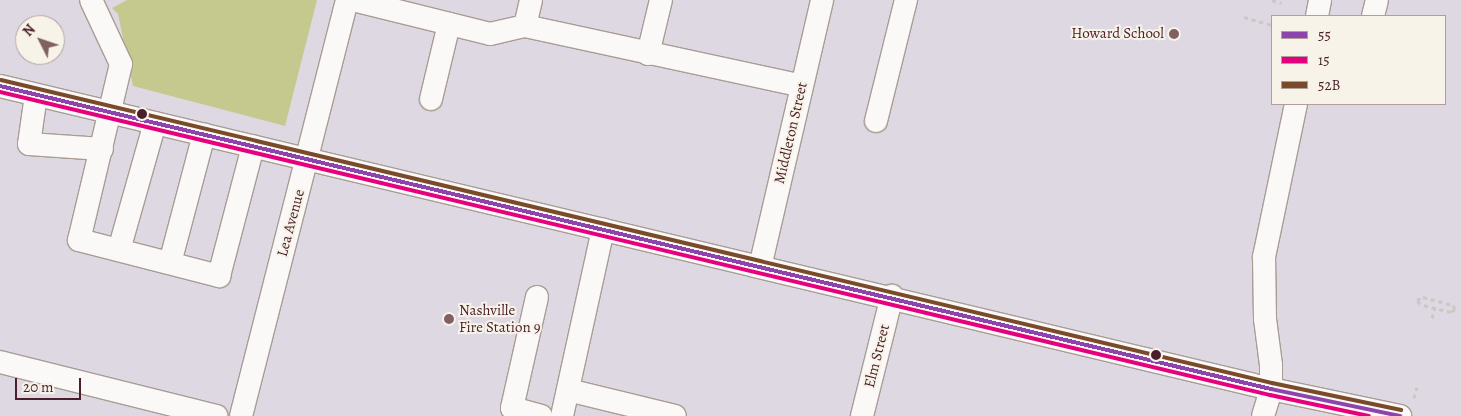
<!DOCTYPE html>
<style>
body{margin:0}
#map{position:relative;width:1461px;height:416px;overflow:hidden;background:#e5d9c8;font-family:Alegreya,serif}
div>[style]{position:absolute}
.built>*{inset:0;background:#ddd8e2}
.green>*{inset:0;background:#c6c98e}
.path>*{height:3px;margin-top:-1.5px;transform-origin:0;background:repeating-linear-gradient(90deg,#cdc7c4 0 4px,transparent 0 8px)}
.roads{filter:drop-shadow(1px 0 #a99c94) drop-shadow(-1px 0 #a99c94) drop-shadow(0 1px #a99c94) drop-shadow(0 -1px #a99c94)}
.minor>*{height:22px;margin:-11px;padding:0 11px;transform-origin:11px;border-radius:11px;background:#fbf9f7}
.bus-1>*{height:4px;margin:-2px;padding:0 2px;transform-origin:2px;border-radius:2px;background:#8e44ad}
.bus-2>*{height:4px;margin:-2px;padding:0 2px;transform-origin:2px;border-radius:2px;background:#e5007d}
.bus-3>*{height:4px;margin:-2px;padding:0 2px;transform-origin:2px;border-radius:2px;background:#7a4b2a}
.dots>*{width:14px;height:14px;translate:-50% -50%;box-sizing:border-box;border:2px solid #f7f3e8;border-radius:50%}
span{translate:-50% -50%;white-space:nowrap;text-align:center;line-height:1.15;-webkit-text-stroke:4px #f7f3e8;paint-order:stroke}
.poi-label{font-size:15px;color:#4a1f2b}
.right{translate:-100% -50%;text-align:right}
.left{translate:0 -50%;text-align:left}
.street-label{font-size:15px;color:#4a1f2b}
.legend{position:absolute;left:1271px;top:15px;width:175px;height:90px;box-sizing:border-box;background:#f7f3e8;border:1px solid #b29e9c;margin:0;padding:6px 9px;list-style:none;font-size:15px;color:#4a1f2b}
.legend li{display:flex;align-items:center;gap:10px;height:25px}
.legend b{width:25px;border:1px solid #b29e9c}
.north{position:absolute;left:15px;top:15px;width:50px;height:50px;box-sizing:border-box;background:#f7f3e8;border:1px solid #b29e9c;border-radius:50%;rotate:311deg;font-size:14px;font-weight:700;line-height:20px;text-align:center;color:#4a1f2b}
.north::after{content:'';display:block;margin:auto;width:18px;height:22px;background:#806062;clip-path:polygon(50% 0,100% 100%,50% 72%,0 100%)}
.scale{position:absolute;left:15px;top:378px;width:66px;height:22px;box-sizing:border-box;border:2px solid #4a1f2b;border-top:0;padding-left:6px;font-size:15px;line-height:18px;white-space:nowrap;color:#4a1f2b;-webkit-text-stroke:4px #f7f3e8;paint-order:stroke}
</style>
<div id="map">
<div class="built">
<i style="clip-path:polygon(evenodd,0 0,1461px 0,1461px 416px,0 416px,0 0,1272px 16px,1445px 16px,1445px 104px,1272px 104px,1272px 16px,0 0,25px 25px,55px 25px,55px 55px,25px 55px,25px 25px)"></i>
</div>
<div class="green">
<i style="clip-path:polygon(127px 0,317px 0,285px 126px,133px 86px,118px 14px,112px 8px)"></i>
</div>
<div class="path">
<i style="left:1272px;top:0;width:10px;rotate:17deg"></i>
<i style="left:1244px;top:17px;width:29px;rotate:16deg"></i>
<i style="left:1423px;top:297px;width:31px;rotate:15deg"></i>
<i style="left:1453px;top:305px;width:4px;rotate:63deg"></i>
<i style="left:1455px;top:309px;width:5px;rotate:143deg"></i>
<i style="left:1451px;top:312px;width:32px;rotate:-166deg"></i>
<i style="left:1420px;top:304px;width:5px;rotate:-127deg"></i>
<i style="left:1417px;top:300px;width:7px;rotate:-27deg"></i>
<i style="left:1432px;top:318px;width:10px;rotate:-73deg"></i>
<i style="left:1414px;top:398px;width:11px;rotate:-75deg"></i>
</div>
<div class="roads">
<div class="minor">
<i style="left:91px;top:0;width:71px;rotate:64.9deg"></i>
<i style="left:121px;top:64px;width:181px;rotate:103.4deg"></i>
<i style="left:79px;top:240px;width:145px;rotate:14.4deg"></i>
<i style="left:219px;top:276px;width:134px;rotate:-75.3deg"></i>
<i style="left:353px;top:0;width:141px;rotate:13.9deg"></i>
<i style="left:490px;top:34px;width:36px;rotate:-13deg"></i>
<i style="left:525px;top:26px;width:283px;rotate:12.2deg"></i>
<i style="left:1317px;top:16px;width:16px;rotate:-79deg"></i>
<i style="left:1373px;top:16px;width:16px;rotate:-76deg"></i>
<i style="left:525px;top:26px;width:27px;rotate:-77deg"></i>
<i style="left:648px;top:54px;width:56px;rotate:-76.5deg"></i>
<i style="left:0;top:86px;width:1307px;rotate:13.41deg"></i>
<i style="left:1271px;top:389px;width:132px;rotate:11.8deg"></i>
<i style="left:36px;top:95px;width:49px;rotate:98.1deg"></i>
<i style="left:29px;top:144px;width:73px;rotate:3.9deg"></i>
<i style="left:431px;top:99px;width:77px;rotate:-76.5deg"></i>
<i style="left:876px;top:121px;width:125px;rotate:-76.1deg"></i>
<i style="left:119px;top:250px;width:132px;rotate:-74.2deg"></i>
<i style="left:170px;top:263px;width:133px;rotate:-75.2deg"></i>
<i style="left:760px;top:267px;width:274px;rotate:-76.9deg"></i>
<i style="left:537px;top:297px;width:114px;rotate:102.7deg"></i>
<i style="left:512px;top:408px;width:30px;rotate:15deg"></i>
<i style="left:0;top:362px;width:223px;rotate:14deg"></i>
<i style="left:568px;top:390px;width:110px;rotate:13.7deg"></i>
<i style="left:241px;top:416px;width:429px;rotate:-75.7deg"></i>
<i style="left:562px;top:416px;width:191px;rotate:-77.6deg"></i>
<i style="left:862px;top:416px;width:124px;rotate:-76deg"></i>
<i style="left:1263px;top:416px;width:28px;rotate:-73deg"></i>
<i style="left:1271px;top:389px;width:24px;rotate:-90deg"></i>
<i style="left:1271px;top:365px;width:46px;rotate:-97.4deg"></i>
<i style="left:1265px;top:319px;width:62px;rotate:-90.9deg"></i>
<i style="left:1264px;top:257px;width:156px;rotate:-78.2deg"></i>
</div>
</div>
<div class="bus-1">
<i style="left:0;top:86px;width:1307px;rotate:13.41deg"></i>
<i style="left:1271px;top:389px;width:132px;rotate:11.8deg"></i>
</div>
<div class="bus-2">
<i style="left:0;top:92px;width:1306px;rotate:13.42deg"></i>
<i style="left:1270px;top:395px;width:101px;rotate:12deg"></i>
</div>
<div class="bus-3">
<i style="left:1px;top:80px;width:1307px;rotate:13.41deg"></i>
<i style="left:1272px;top:383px;width:132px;rotate:11.8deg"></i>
</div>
<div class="dots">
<i style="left:1174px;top:34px;background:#806062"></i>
<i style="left:142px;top:114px;background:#4a1f2b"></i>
<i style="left:449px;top:319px;background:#806062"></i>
<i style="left:1156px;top:355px;background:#4a1f2b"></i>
</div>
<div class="poi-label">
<span class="right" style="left:1164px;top:34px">Howard School</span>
<span class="left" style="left:459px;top:319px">Nashville<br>Fire Station 9</span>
</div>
<div class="street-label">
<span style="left:791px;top:133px;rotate:-77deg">Middleton Street</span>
<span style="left:291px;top:223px;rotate:-75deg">Lea Avenue</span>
<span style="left:877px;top:356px;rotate:-76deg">Elm Street</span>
</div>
<ul class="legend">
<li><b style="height:6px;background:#8e44ad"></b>55</li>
<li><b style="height:6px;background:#e5007d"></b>15</li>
<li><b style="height:6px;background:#7a4b2a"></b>52B</li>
</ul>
<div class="north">N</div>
<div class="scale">20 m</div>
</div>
